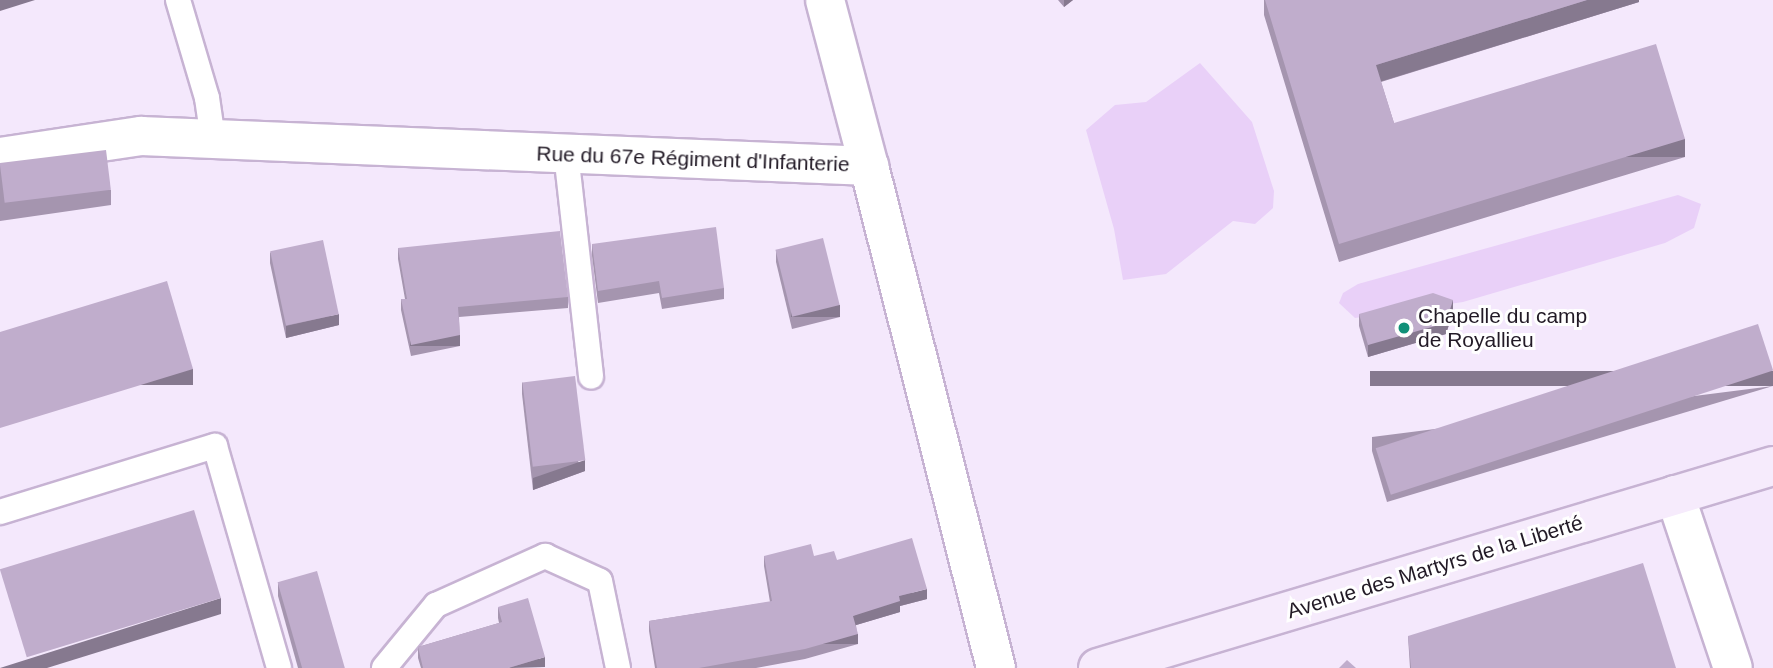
<!DOCTYPE html>
<meta charset="utf-8">
<style>
body{margin:0}
#map{position:relative;width:1773px;height:668px;overflow:hidden;background:#f4e8fc;font-family:Arial,sans-serif}
div>[style]{position:absolute}
.green>*{inset:0;background:#e9d0f8}
.roads{filter:drop-shadow(2px 0 #c7b3d3) drop-shadow(-2px 0 #c7b3d3) drop-shadow(0 2px #c7b3d3) drop-shadow(0 -2px #c7b3d3)}
.lane>*{height:24px;margin:-12px;padding:0 12px;transform-origin:12px;border-radius:12px;background:#fff}
.street>*{height:38px;margin:-19px;padding:0 19px;transform-origin:19px;border-radius:19px;background:#fff}
.secondary>*{height:38px;margin:-19px;padding:0 19px;transform-origin:19px;border-radius:19px;background:#f6ebfc}
.wall>*{inset:0;background:#a595af}
.shaded-wall>*{inset:0;background:#86798f;transform-origin:0 0}
.building>*{inset:0;background:#c0adcc;transform-origin:0 0}
.dots>*{width:19px;height:19px;translate:-50% -50%;box-sizing:border-box;border:4px solid #fff;border-radius:50%}
span{translate:-50% -50%;white-space:nowrap;text-align:center;line-height:1.15;-webkit-text-stroke:6px #fff;paint-order:stroke}
.street-label{font-size:21px;color:#221a26}
.poi-label{font-size:21px;color:#221a26}
.left{translate:0 -50%;text-align:left}
</style>
<div id="map">
<div class="green">
<i style="clip-path:polygon(1200px 63px,1252px 122px,1274px 191px,1273px 208px,1255px 224px,1233px 221px,1166px 274px,1123px 280px,1114px 229px,1086px 130px,1115px 105px,1146px 102px)"></i>
<i style="clip-path:polygon(1678px 195px,1701px 204px,1694px 228px,1665px 243px,1463px 302px,1355px 318px,1339px 303px,1343px 293px,1358px 284px)"></i>
</div>
<div class="roads">
<div class="lane">
<i style="left:178px;top:0;width:102px;rotate:73.5deg"></i>
<i style="left:207px;top:98px;width:41px;rotate:81.7deg"></i>
<i style="left:566px;top:153px;width:225px;rotate:83.6deg"></i>
<i style="left:0;top:512px;width:225px;rotate:-17.1deg"></i>
<i style="left:215px;top:446px;width:231px;rotate:73.9deg"></i>
<i style="left:384px;top:668px;width:82px;rotate:-50.5deg"></i>
<i style="left:436px;top:605px;width:120px;rotate:-24.2deg"></i>
<i style="left:545px;top:556px;width:60px;rotate:24.4deg"></i>
<i style="left:600px;top:581px;width:89px;rotate:78.3deg"></i>
</div>
<div class="street">
<i style="left:825px;top:0;width:172px;rotate:75.2deg"></i>
<i style="left:0;top:157px;width:143px;rotate:-8.5deg"></i>
<i style="left:141px;top:136px;width:729px;rotate:2.36deg"></i>
<i style="left:869px;top:166px;width:518px;rotate:75.8deg"></i>
<i style="left:1675px;top:495px;width:182px;rotate:71.5deg"></i>
</div>
<div class="secondary">
<i style="left:1098px;top:668px;width:705px;rotate:-16.66deg"></i>
</div>
</div>
<div class="wall">
<i style="clip-path:polygon(1058px 0,1073px 0,1064px 7px)"></i>
<i style="clip-path:polygon(1264px 0,1639px 0,1639px 2px,1381px 82px,1394px 123px,1685px 157px,1339px 262px,1264px 15px)"></i>
<i style="clip-path:polygon(0 165px,111px 190px,111px 205px,0 221px)"></i>
<i style="clip-path:polygon(592px 244px,724px 288px,724px 299px,662px 309px,659px 293px,598px 303px,592px 256px)"></i>
<i style="clip-path:polygon(398px 248px,568px 297px,568px 308px,459px 317px,460px 346px,411px 356px,401px 310px,401px 299px,405px 299px,398px 259px)"></i>
<i style="clip-path:polygon(776px 250px,840px 317px,792px 329px,776px 262px)"></i>
<i style="clip-path:polygon(270px 252px,339px 325px,286px 338px,270px 263px)"></i>
<i style="clip-path:polygon(1453px 312px,1446px 334px,1368px 357px,1359px 326px,1359px 314px)"></i>
<i style="clip-path:polygon(522px 382px,585px 471px,533px 490px,522px 394px)"></i>
<i style="clip-path:polygon(1773px 386px,1387px 502px,1372px 451px,1372px 437px)"></i>
<i style="clip-path:polygon(764px 556px,814px 556px,837px 560px,927px 599px,900px 606px,900px 612px,856px 625px,858px 644px,805px 659px,756px 668px,655px 668px,649px 631px,649px 621px,770px 602px,764px 566px)"></i>
<i style="clip-path:polygon(278px 582px,344px 668px,298px 668px,278px 596px)"></i>
<i style="clip-path:polygon(498px 607px,545px 667px,421px 668px,418px 658px,418px 647px,499px 623px,498px 618px)"></i>
<i style="clip-path:polygon(1408px 636px,1676px 668px,1410px 668px)"></i>
</div>
<div class="shaded-wall">
<i style="clip-path:polygon(0 0,35px 0,0 11px)"></i>
<i style="clip-path:polygon(1064px 0,1073px 0,1064px 7px)"></i>
<i style="clip-path:polygon(1587px 0,1639px 0,1639px 2px,1376px 83px,1376px 65px)"></i>
<i style="left:1685px;top:139px;width:18px;height:362px;rotate:90deg"></i>
<i style="clip-path:polygon(1453px 300px,1453px 312px,1446px 334px,1368px 357px,1368px 345px)"></i>
<i style="left:840px;top:305px;width:12px;height:49px;rotate:90deg"></i>
<i style="clip-path:polygon(339px 314px,339px 325px,286px 338px,286px 326px)"></i>
<i style="left:460px;top:335px;width:11px;height:50px;rotate:90deg"></i>
<i style="left:193px;top:369px;width:16px;height:202px;rotate:90deg"></i>
<i style="left:1773px;top:371px;width:15px;height:403px;rotate:90deg"></i>
<i style="clip-path:polygon(585px 460px,585px 471px,533px 490px,533px 478px)"></i>
<i style="clip-path:polygon(927px 589px,927px 599px,900px 606px,900px 612px,853px 626px,853px 616px,899px 596px)"></i>
<i style="clip-path:polygon(221px 598px,221px 614px,47px 668px,0 668px)"></i>
<i style="left:858px;top:634px;width:10px;height:55px;rotate:90deg"></i>
<i style="clip-path:polygon(545px 657px,545px 667px,508px 668px)"></i>
</div>
<div class="building">
<i style="clip-path:polygon(1265px 0,1587px 0,1376px 65px,1394px 123px,1656px 44px,1685px 139px,1339px 244px)"></i>
<i style="left:106px;top:150px;width:40px;height:107px;rotate:83deg"></i>
<i style="clip-path:polygon(716px 227px,724px 288px,662px 298px,659px 281px,598px 291px,592px 244px)"></i>
<i style="clip-path:polygon(560px 231px,568px 297px,458px 307px,460px 335px,411px 345px,401px 299px,407px 299px,398px 248px)"></i>
<i style="left:823px;top:238px;width:69px;height:49px;rotate:76deg"></i>
<i style="left:323px;top:240px;width:76px;height:54px;rotate:78deg"></i>
<i style="clip-path:polygon(167px 281px,193px 369px,0 428px,0 332px)"></i>
<i style="clip-path:polygon(1433px 293px,1453px 300px,1446px 323px,1368px 345px,1359px 314px)"></i>
<i style="left:1758px;top:324px;width:49px;height:402px;rotate:72deg"></i>
<i style="left:575px;top:376px;width:85px;height:53px;rotate:83deg"></i>
<i style="left:194px;top:510px;width:92px;height:203px;rotate:73deg"></i>
<i style="clip-path:polygon(912px 538px,927px 589px,899px 596px,900px 601px,853px 616px,858px 634px,805px 649px,699px 668px,657px 668px,649px 621px,772px 601px,764px 556px,811px 544px,814px 556px,834px 551px,837px 560px)"></i>
<i style="clip-path:polygon(1643px 563px,1676px 668px,1411px 668px,1408px 636px)"></i>
<i style="left:317px;top:571px;width:101px;height:41px;rotate:74deg"></i>
<i style="clip-path:polygon(528px 598px,545px 657px,508px 668px,423px 668px,418px 647px,502px 622px,498px 607px)"></i>
<i style="clip-path:polygon(1347px 660px,1356px 668px,1339px 668px)"></i>
</div>
<div class="dots">
<i style="left:1404px;top:328px;background:#109178"></i>
</div>
<div class="street-label">
<span style="left:693px;top:159px;rotate:2deg">Rue du 67e Régiment d'Infanterie</span>
<span style="left:1435px;top:567px;rotate:-17deg">Avenue des Martyrs de la Liberté</span>
</div>
<div class="poi-label">
<span class="left" style="left:1418px;top:328px">Chapelle du camp<br>de Royallieu</span>
</div>
</div>
